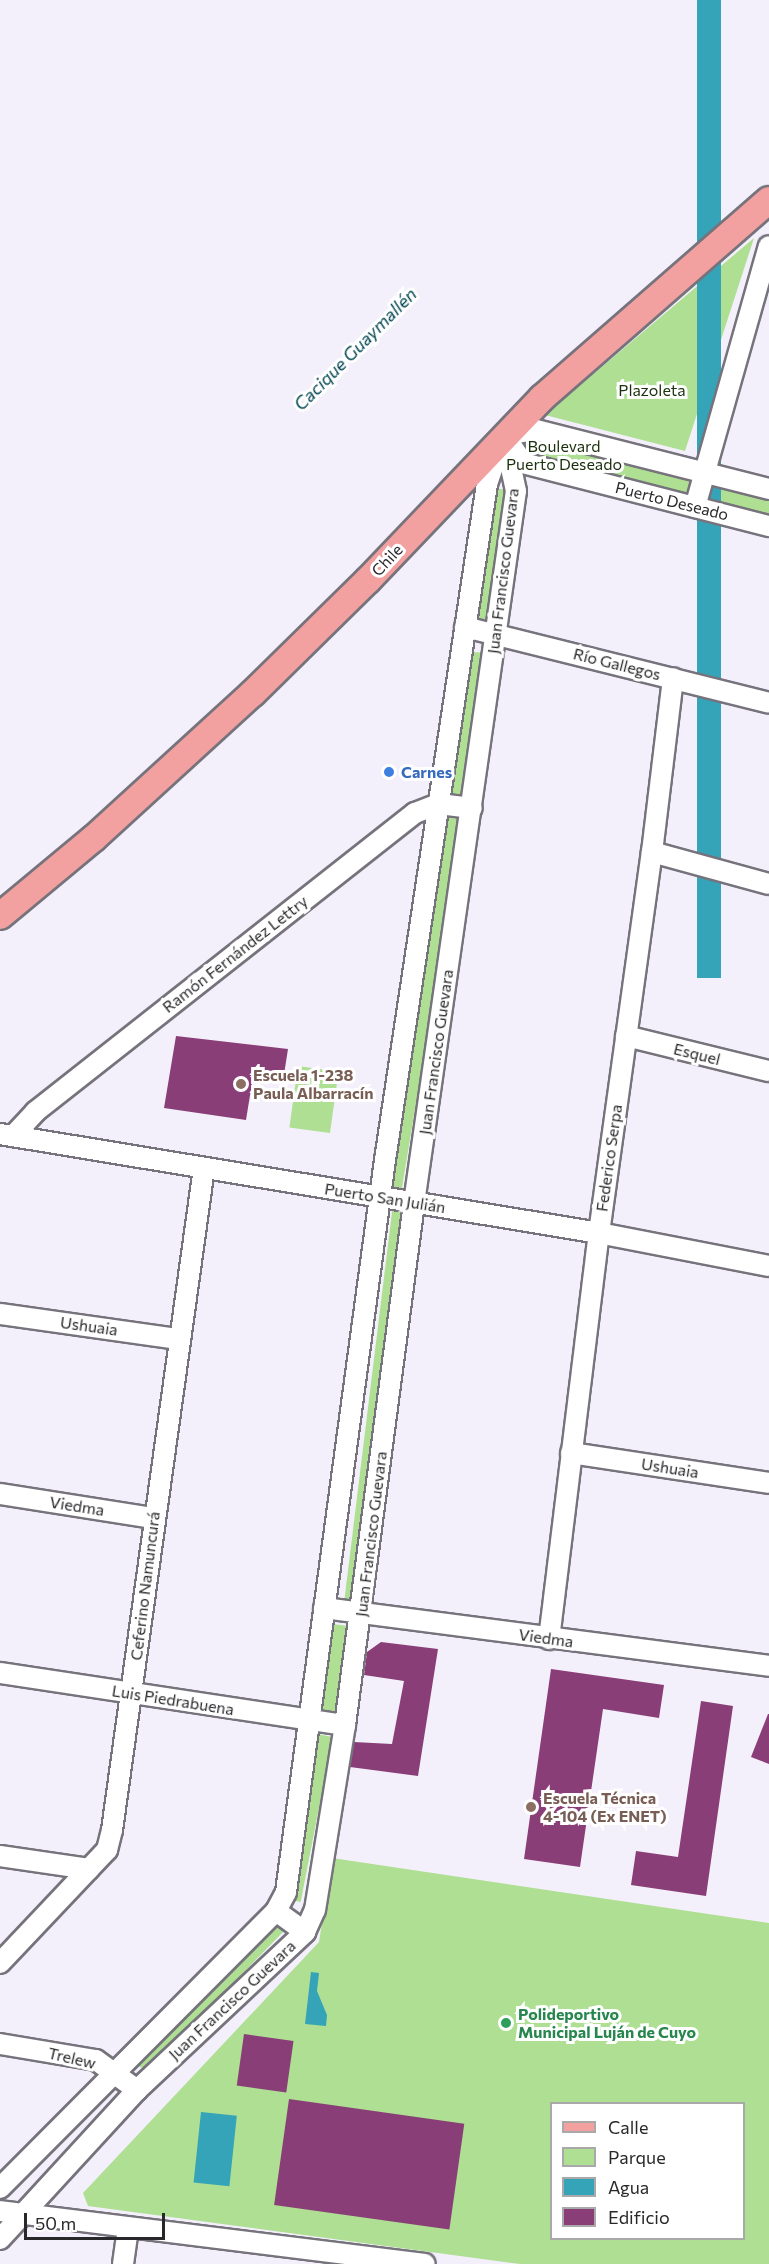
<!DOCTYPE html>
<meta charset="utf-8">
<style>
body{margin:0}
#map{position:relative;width:769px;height:2264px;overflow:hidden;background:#f4f0fb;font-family:Commissioner,sans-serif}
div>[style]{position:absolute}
.green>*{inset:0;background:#aedf93;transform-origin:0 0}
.water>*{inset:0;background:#35a3b8;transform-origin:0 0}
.building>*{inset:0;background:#8a3e77;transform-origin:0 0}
.roads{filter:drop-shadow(2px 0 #76737c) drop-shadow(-2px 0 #76737c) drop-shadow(0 2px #76737c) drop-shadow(0 -2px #76737c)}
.minor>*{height:20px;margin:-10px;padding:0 10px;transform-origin:10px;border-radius:10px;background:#fff}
.major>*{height:26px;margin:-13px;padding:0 13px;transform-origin:13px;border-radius:13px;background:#f2a1a0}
.dots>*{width:16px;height:16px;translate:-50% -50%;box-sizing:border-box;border:3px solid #fff;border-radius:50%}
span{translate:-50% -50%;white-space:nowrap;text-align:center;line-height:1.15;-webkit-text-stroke:6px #fff;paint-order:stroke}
.park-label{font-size:16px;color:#1b300e}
.street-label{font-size:16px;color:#28272a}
.shop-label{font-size:16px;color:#366cbe;font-weight:700}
.left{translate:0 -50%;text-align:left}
.education-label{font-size:16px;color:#785e54;font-weight:700}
.leisure-label{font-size:16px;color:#27864d;font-weight:700}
.water-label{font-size:18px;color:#054853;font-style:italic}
.legend{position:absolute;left:550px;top:2102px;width:195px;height:138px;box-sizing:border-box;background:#fff;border:2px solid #a9a9aa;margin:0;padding:8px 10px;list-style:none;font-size:18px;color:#28272a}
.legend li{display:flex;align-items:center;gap:12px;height:30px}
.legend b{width:30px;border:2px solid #a9a9aa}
.scale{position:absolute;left:24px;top:2213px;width:141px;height:27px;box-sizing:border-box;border:3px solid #28272a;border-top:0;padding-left:8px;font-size:18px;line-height:21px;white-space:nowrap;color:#28272a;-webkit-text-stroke:4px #fff;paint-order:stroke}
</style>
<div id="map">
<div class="green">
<i style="clip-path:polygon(754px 238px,685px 451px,545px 415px)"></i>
<i style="clip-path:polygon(536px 430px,769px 489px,769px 526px,523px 463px,504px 435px)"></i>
<i style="left:492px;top:488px;width:17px;height:142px;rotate:7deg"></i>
<i style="left:463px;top:651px;width:25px;height:152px;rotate:5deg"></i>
<i style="clip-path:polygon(439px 816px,463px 817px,401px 1194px,383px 1194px)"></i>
<i style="left:298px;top:1066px;width:41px;height:62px;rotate:8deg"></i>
<i style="left:393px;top:1204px;width:16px;height:403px;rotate:7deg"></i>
<i style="left:332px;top:1624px;width:16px;height:89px;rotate:7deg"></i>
<i style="left:317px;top:1734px;width:16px;height:168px;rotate:11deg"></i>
<i style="clip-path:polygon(evenodd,332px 1858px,769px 1923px,769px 2264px,520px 2264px,88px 2206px,83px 2193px,319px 1942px,332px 1858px,552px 2104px,744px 2104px,744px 2238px,552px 2238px,552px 2104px)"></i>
<i style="clip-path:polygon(272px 1922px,285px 1930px,149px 2069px,130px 2065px)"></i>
</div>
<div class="water">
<i style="left:697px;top:0;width:24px;height:978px"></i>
<i style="clip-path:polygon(311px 1972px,319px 1973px,317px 1991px,327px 2015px,326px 2026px,305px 2024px)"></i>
<i style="left:201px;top:2112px;width:36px;height:71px;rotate:6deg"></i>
</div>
<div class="building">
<i style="clip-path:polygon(176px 1036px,288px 1049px,283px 1081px,253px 1077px,246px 1120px,164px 1108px)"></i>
<i style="clip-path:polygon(381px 1642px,438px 1649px,418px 1776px,350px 1767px,354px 1742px,392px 1744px,404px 1681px,364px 1675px,367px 1652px)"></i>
<i style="clip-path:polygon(551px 1669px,664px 1685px,659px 1718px,603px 1709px,580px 1867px,524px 1859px)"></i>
<i style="clip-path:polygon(701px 1701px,733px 1706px,706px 1896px,631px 1885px,636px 1851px,678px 1857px)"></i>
<i style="clip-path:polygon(768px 1714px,769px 1714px,769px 1764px,751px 1757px)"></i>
<i style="left:244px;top:2034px;width:50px;height:52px;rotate:8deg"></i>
<i style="left:289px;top:2099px;width:177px;height:107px;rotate:8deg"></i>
</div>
<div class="roads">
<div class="minor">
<i style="left:504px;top:435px;width:32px;rotate:-9deg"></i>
<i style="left:536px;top:430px;width:240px;rotate:14.2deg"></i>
<i style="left:509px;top:442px;width:25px;rotate:56deg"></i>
<i style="left:523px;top:463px;width:254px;rotate:14.4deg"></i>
<i style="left:695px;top:507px;width:271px;rotate:-74.2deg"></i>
<i style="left:465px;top:627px;width:313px;rotate:14deg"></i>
<i style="left:652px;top:852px;width:121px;rotate:15.3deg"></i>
<i style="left:626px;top:1036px;width:147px;rotate:13.8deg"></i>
<i style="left:0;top:1134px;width:607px;rotate:9.38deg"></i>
<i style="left:599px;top:1233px;width:173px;rotate:11deg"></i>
<i style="left:13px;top:1136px;width:33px;rotate:-47deg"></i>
<i style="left:35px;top:1112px;width:484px;rotate:-38.2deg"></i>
<i style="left:415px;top:813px;width:26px;rotate:-21deg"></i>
<i style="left:439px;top:804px;width:33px;rotate:7deg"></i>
<i style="left:0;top:1314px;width:181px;rotate:8deg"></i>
<i style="left:571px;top:1453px;width:200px;rotate:8.6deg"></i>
<i style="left:0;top:1494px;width:155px;rotate:8.9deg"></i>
<i style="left:324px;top:1608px;width:449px;rotate:7.4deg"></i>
<i style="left:549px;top:1639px;width:409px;rotate:-83deg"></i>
<i style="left:599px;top:1233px;width:385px;rotate:-82.1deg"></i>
<i style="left:652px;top:852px;width:175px;rotate:-83.1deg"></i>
<i style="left:0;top:1673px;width:349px;rotate:8.6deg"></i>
<i style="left:0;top:1856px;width:90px;rotate:8.3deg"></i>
<i style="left:276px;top:1911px;width:36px;rotate:36deg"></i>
<i style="left:0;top:1963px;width:156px;rotate:-46.6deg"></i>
<i style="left:107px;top:1850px;width:21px;rotate:-76deg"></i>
<i style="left:112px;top:1830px;width:668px;rotate:-82.09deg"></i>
<i style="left:0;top:2044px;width:97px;rotate:9.5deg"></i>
<i style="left:96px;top:2060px;width:51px;rotate:36.2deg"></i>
<i style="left:0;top:2188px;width:391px;rotate:-45.1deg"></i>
<i style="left:276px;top:1911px;width:21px;rotate:-62deg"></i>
<i style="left:286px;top:1892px;width:739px;rotate:-82.3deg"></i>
<i style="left:385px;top:1160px;width:684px;rotate:-81.42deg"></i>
<i style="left:487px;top:484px;width:43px;rotate:-71.1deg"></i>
<i style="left:0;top:2211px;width:428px;rotate:7.1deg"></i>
<i style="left:0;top:2239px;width:202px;rotate:-47.4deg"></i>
<i style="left:137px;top:2090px;width:231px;rotate:-43.2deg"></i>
<i style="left:305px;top:1932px;width:24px;rotate:-66deg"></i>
<i style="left:315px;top:1910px;width:187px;rotate:-80.8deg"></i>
<i style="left:345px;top:1725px;width:527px;rotate:-82.47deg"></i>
<i style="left:414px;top:1203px;width:719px;rotate:-81.85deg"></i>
<i style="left:516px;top:491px;width:57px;rotate:-102.1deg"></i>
<i style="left:123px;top:2264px;width:37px;rotate:-82deg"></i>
</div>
<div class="major">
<i style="left:0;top:916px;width:122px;rotate:-39.7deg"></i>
<i style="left:94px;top:838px;width:215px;rotate:-42.4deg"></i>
<i style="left:253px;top:693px;width:161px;rotate:-44.5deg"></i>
<i style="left:368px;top:580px;width:252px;rotate:-46.3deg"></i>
<i style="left:542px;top:398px;width:301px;rotate:-41.1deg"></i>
</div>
</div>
<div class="dots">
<i style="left:389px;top:772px;background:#3f7fe0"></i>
<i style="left:241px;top:1084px;background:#8d6e63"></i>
<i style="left:531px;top:1807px;background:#8d6e63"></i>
<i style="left:506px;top:2023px;background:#2e9e5b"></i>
</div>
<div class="park-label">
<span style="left:652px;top:390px">Plazoleta</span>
<span style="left:564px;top:455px">Boulevard<br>Puerto Deseado</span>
</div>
<div class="street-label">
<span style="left:672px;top:501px;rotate:14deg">Puerto Deseado</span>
<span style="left:387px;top:560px;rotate:-47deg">Chile</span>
<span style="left:503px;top:571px;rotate:-83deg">Juan Francisco Guevara</span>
<span style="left:617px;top:664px;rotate:14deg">Río Gallegos</span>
<span style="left:235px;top:954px;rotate:-38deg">Ramón Fernández Lettry</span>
<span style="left:436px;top:1052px;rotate:-82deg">Juan Francisco Guevara</span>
<span style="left:697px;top:1054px;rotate:14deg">Esquel</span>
<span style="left:609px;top:1158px;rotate:-82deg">Federico Serpa</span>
<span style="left:385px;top:1198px;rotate:9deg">Puerto San Julián</span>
<span style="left:89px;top:1326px;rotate:8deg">Ushuaia</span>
<span style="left:670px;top:1468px;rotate:9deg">Ushuaia</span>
<span style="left:77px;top:1506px;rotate:9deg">Viedma</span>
<span style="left:371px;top:1534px;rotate:-83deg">Juan Francisco Guevara</span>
<span style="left:145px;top:1586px;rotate:-83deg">Ceferino Namuncurá</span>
<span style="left:546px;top:1638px;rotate:8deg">Viedma</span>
<span style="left:173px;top:1700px;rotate:9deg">Luis Piedrabuena</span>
<span style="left:232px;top:2000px;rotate:-43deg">Juan Francisco Guevara</span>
<span style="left:72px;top:2058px;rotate:13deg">Trelew</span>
</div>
<div class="shop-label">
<span class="left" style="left:401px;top:772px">Carnes</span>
</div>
<div class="education-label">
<span class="left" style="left:253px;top:1084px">Escuela 1-238<br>Paula Albarracín</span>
<span class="left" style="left:543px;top:1807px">Escuela Técnica<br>4-104 (Ex ENET)</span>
</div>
<div class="leisure-label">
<span class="left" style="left:518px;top:2023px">Polideportivo<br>Municipal Luján de Cuyo</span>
</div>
<div class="water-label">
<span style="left:355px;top:349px;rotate:-45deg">Cacique Guaymallén</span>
</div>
<ul class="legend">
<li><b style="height:8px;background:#f2a1a0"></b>Calle</li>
<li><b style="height:16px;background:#aedf93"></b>Parque</li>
<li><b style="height:16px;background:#35a3b8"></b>Agua</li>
<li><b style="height:16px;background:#8a3e77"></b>Edificio</li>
</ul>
<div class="scale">50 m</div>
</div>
